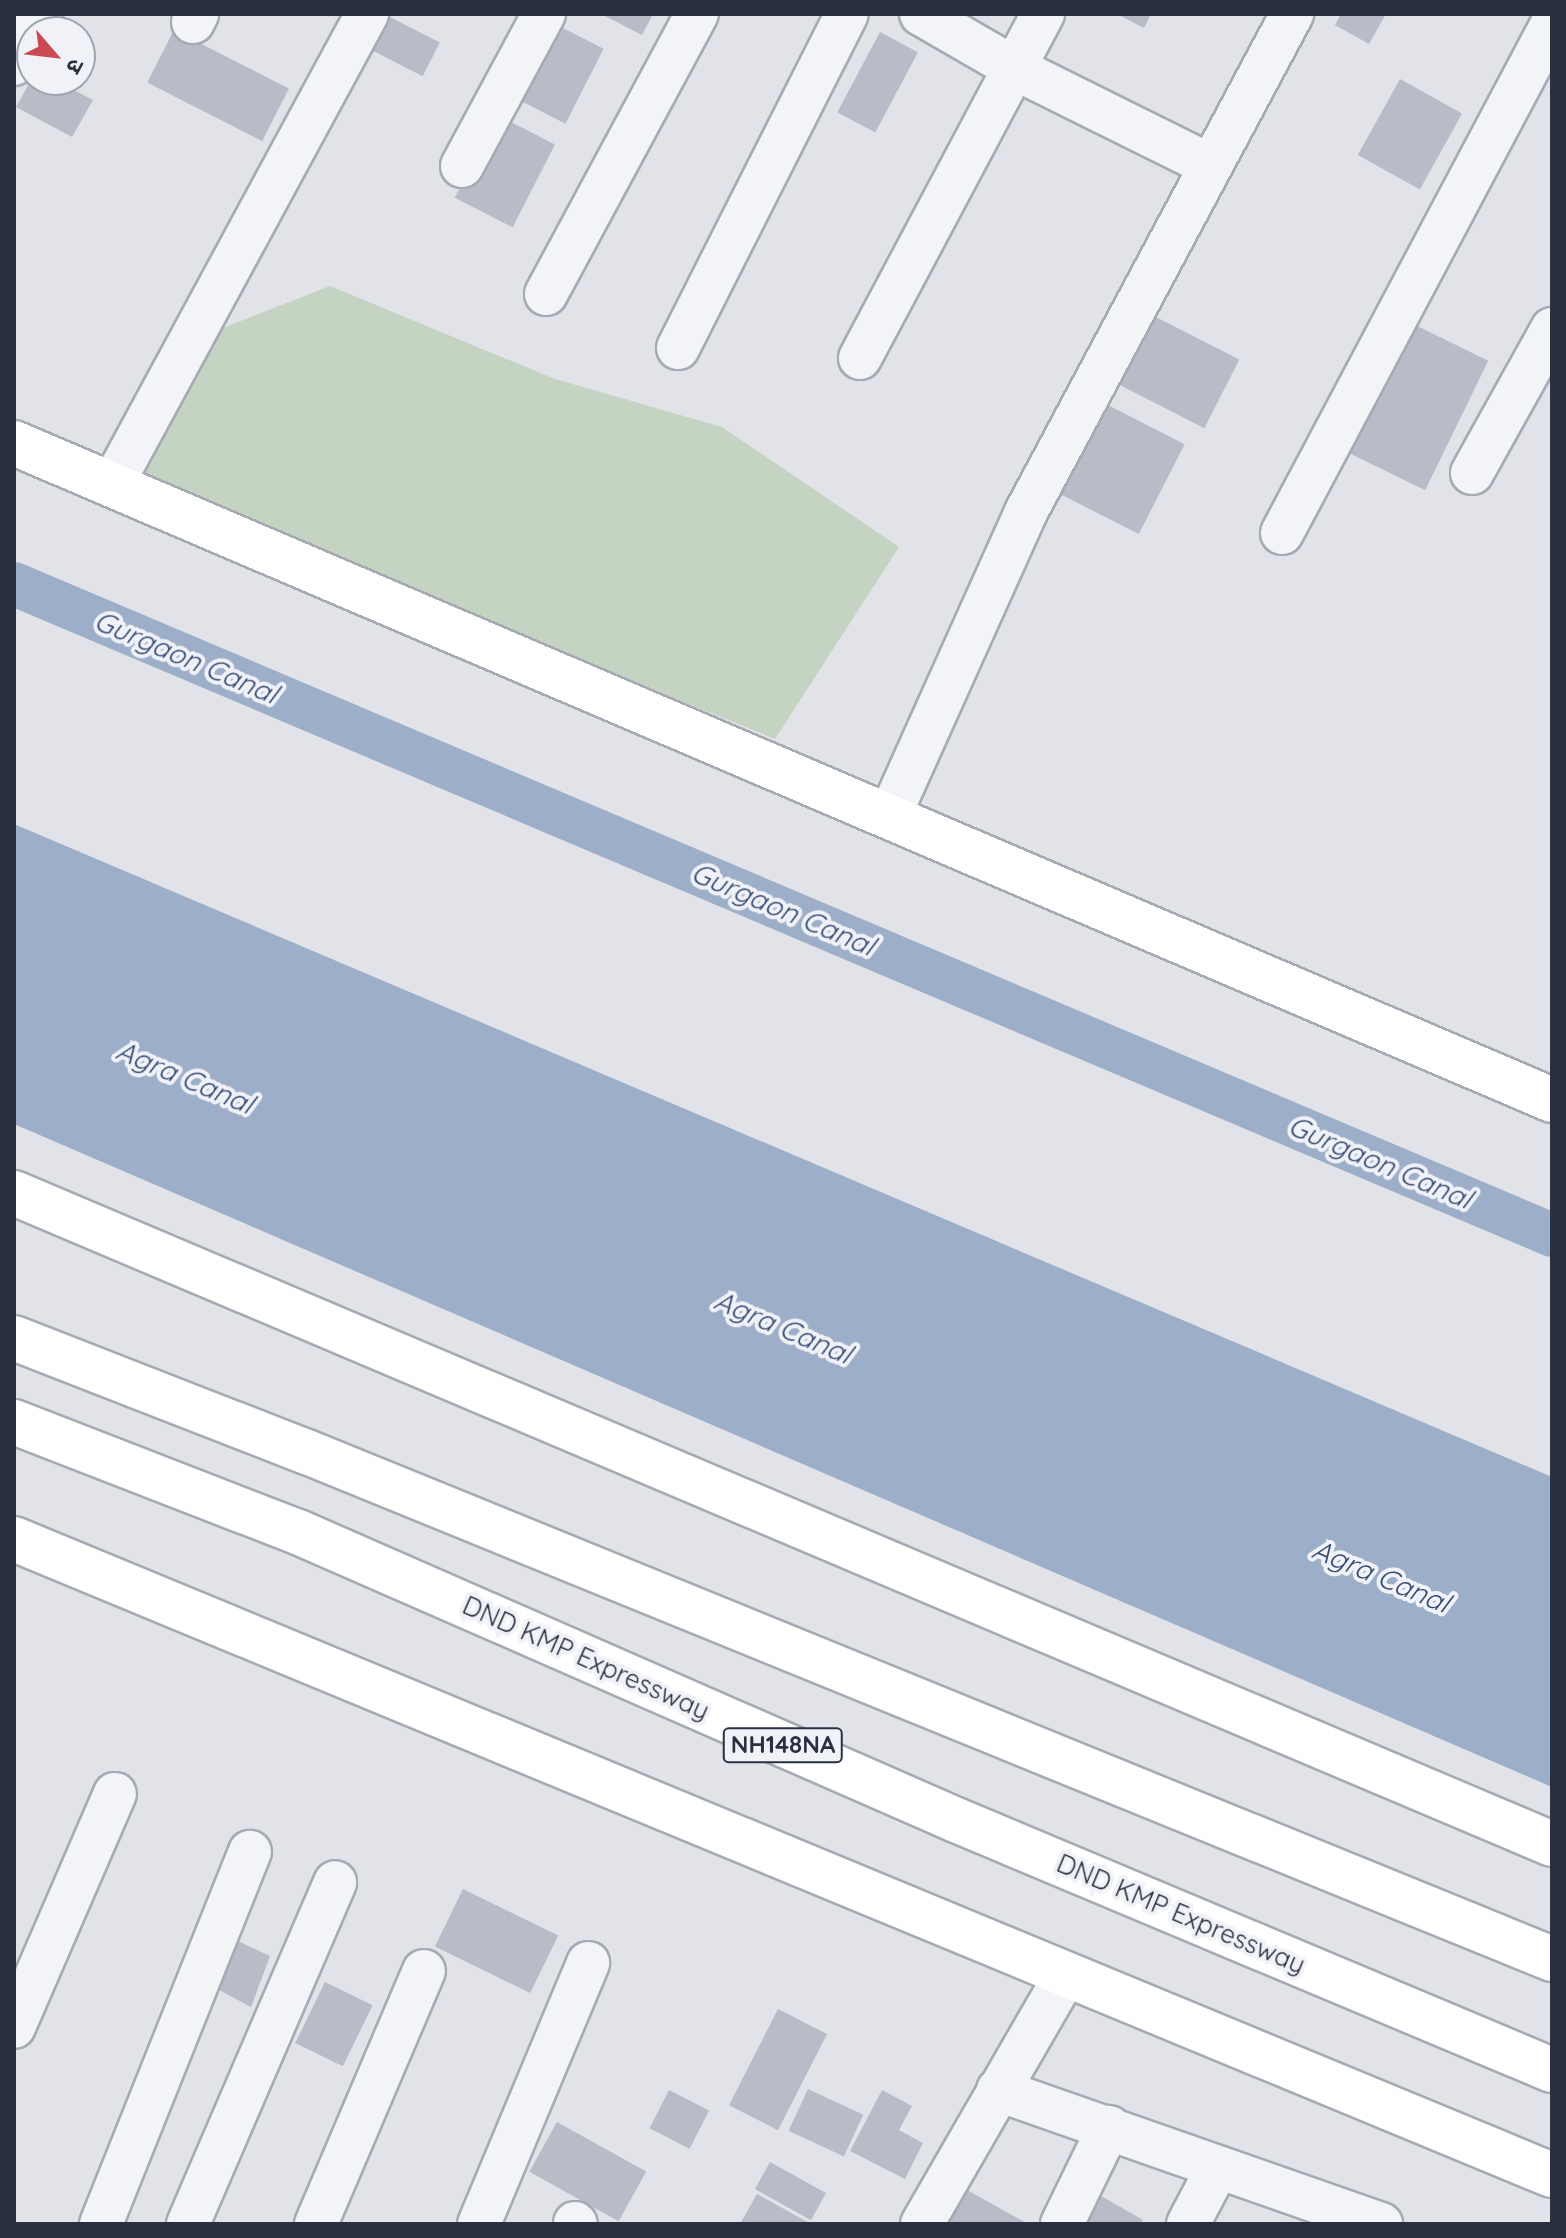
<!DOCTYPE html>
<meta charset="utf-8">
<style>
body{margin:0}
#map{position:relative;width:1566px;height:2238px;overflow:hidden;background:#e1e3e9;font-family:Quicksand,"Noto Sans Devanagari",sans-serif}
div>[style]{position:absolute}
.green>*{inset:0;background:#c5d3c2}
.water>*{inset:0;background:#9daec8}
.canal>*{height:44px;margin:-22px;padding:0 22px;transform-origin:22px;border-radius:22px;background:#9daec8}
.building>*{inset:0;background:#b8bcc6;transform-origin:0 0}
.roads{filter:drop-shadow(2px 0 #a6aab3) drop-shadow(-2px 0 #a6aab3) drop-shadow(0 2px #a6aab3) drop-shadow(0 -2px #a6aab3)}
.street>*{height:42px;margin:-21px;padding:0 21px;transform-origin:21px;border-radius:21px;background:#f3f4f7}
.secondary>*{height:44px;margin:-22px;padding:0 22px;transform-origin:22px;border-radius:22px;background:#fff}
.highway>*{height:44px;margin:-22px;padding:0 22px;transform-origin:22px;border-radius:22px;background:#fff}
span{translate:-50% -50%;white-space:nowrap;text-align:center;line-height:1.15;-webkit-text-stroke:8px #f0f2f7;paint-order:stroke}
.shield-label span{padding:2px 6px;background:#f0f2f7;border:2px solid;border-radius:6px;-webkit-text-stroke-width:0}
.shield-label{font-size:24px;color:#2a3040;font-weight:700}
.street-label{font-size:26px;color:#2a3040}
.water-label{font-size:28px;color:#354c73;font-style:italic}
.frame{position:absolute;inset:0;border:16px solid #2a3040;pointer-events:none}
.north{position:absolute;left:16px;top:16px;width:80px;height:80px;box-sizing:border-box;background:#f0f2f7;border:2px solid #a1a4ae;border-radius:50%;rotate:118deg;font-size:22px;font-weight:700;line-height:32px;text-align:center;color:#2a3040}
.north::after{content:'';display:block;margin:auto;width:28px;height:36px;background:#ca4a53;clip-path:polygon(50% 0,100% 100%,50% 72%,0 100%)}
</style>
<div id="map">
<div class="green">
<i style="clip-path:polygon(330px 286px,555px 379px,722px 427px,899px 547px,775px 739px,336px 561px,108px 481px,157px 354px)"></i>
</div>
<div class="water">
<i style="clip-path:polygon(14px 824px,1552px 1477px,1552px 1787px,14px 1124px)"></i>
</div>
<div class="canal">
<i style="left:14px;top:584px;width:1670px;rotate:22.94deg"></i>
</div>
<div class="building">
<i style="clip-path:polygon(601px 14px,653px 14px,642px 35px)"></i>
<i style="clip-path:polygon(1117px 14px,1151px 14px,1144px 28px)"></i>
<i style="clip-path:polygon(1341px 14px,1386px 14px,1369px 44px,1335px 25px)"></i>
<i style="left:390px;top:17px;width:56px;height:38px;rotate:27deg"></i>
<i style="left:551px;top:22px;width:59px;height:84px;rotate:27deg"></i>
<i style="left:174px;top:30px;width:129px;height:59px;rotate:27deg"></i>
<i style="left:880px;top:32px;width:43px;height:91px;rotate:28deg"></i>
<i style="left:1400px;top:79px;width:71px;height:87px;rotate:29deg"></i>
<i style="clip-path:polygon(31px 80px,55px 80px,93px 100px,72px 137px,16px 107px)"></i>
<i style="left:497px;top:115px;width:65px;height:93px;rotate:27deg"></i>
<i style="left:1144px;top:311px;width:107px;height:77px;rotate:27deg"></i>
<i style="left:1411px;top:323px;width:86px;height:144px;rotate:26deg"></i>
<i style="left:1100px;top:401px;width:95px;height:101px;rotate:27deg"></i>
<i style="left:463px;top:1889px;width:106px;height:64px;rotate:26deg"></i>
<i style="clip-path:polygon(227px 1936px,270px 1956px,251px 2007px,206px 1983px)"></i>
<i style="left:325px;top:1982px;width:53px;height:68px;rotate:26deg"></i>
<i style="left:778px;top:2009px;width:55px;height:108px;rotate:27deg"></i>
<i style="left:808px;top:2089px;width:61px;height:46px;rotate:25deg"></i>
<i style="left:669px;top:2090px;width:45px;height:43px;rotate:27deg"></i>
<i style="clip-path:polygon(882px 2090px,912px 2106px,899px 2130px,923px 2143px,905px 2179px,850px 2151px)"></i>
<i style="left:557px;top:2122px;width:102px;height:57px;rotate:29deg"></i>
<i style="left:770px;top:2162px;width:64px;height:31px;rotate:29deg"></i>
<i style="clip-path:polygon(951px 2181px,1028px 2224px,928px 2224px)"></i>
<i style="clip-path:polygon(1096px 2193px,1143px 2220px,1141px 2224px,1079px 2224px)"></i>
<i style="clip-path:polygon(757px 2194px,811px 2224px,740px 2224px)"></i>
</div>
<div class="roads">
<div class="street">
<i style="left:921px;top:14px;width:108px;rotate:30.1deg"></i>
<i style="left:1014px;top:68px;width:218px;rotate:26.4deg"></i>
<i style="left:193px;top:22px;width:9px;rotate:-63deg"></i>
<i style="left:14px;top:64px;width:57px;rotate:-61.6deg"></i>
<i style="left:462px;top:166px;width:173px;rotate:-61.7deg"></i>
<i style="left:546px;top:294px;width:318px;rotate:-61.7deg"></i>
<i style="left:678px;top:348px;width:374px;rotate:-63.2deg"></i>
<i style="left:860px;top:358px;width:390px;rotate:-62deg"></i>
<i style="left:1472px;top:473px;width:165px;rotate:-60.9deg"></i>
<i style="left:112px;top:485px;width:536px;rotate:-61.57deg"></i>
<i style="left:1282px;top:533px;width:576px;rotate:-62.06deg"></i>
<i style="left:889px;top:817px;width:334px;rotate:-65.8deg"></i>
<i style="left:1026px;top:512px;width:565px;rotate:-61.89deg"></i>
<i style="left:14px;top:2027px;width:254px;rotate:-66.6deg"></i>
<i style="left:998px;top:2090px;width:406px;rotate:19.3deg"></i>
<i style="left:575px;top:2223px;width:1px;rotate:45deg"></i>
<i style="left:101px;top:2224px;width:401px;rotate:-68.2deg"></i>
<i style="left:188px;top:2224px;width:372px;rotate:-66.7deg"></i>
<i style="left:316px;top:2224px;width:275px;rotate:-66.9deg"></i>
<i style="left:479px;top:2224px;width:283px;rotate:-67.3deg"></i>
<i style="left:922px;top:2224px;width:288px;rotate:-60deg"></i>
<i style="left:1062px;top:2224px;width:108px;rotate:-64.1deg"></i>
<i style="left:1188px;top:2224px;width:64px;rotate:-62.2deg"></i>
</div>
<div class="secondary">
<i style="left:14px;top:443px;width:1672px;rotate:23.13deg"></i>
<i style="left:14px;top:1193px;width:1670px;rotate:22.94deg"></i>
<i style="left:14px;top:1539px;width:1664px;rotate:22.47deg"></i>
</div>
<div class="highway">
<i style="left:14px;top:1338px;width:314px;rotate:21.3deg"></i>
<i style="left:307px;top:1452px;width:1344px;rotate:22.16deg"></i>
<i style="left:14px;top:1422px;width:305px;rotate:21.2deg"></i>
<i style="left:298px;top:1532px;width:718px;rotate:23.64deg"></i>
<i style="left:956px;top:1820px;width:646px;rotate:22.76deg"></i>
</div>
</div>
<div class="shield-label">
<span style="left:783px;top:1745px">NH148NA</span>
</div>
<div class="street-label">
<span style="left:586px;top:1658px;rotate:24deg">DND KMP Expressway</span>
<span style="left:1181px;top:1914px;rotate:23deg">DND KMP Expressway</span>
</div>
<div class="water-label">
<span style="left:186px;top:657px;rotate:23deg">Gurgaon Canal</span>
<span style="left:783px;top:909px;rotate:23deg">Gurgaon Canal</span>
<span style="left:185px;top:1077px;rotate:23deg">Agra Canal</span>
<span style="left:1380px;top:1162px;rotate:23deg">Gurgaon Canal</span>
<span style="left:783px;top:1327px;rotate:23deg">Agra Canal</span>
<span style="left:1381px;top:1576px;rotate:23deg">Agra Canal</span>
</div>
<div class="frame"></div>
<div class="north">उ</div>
</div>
